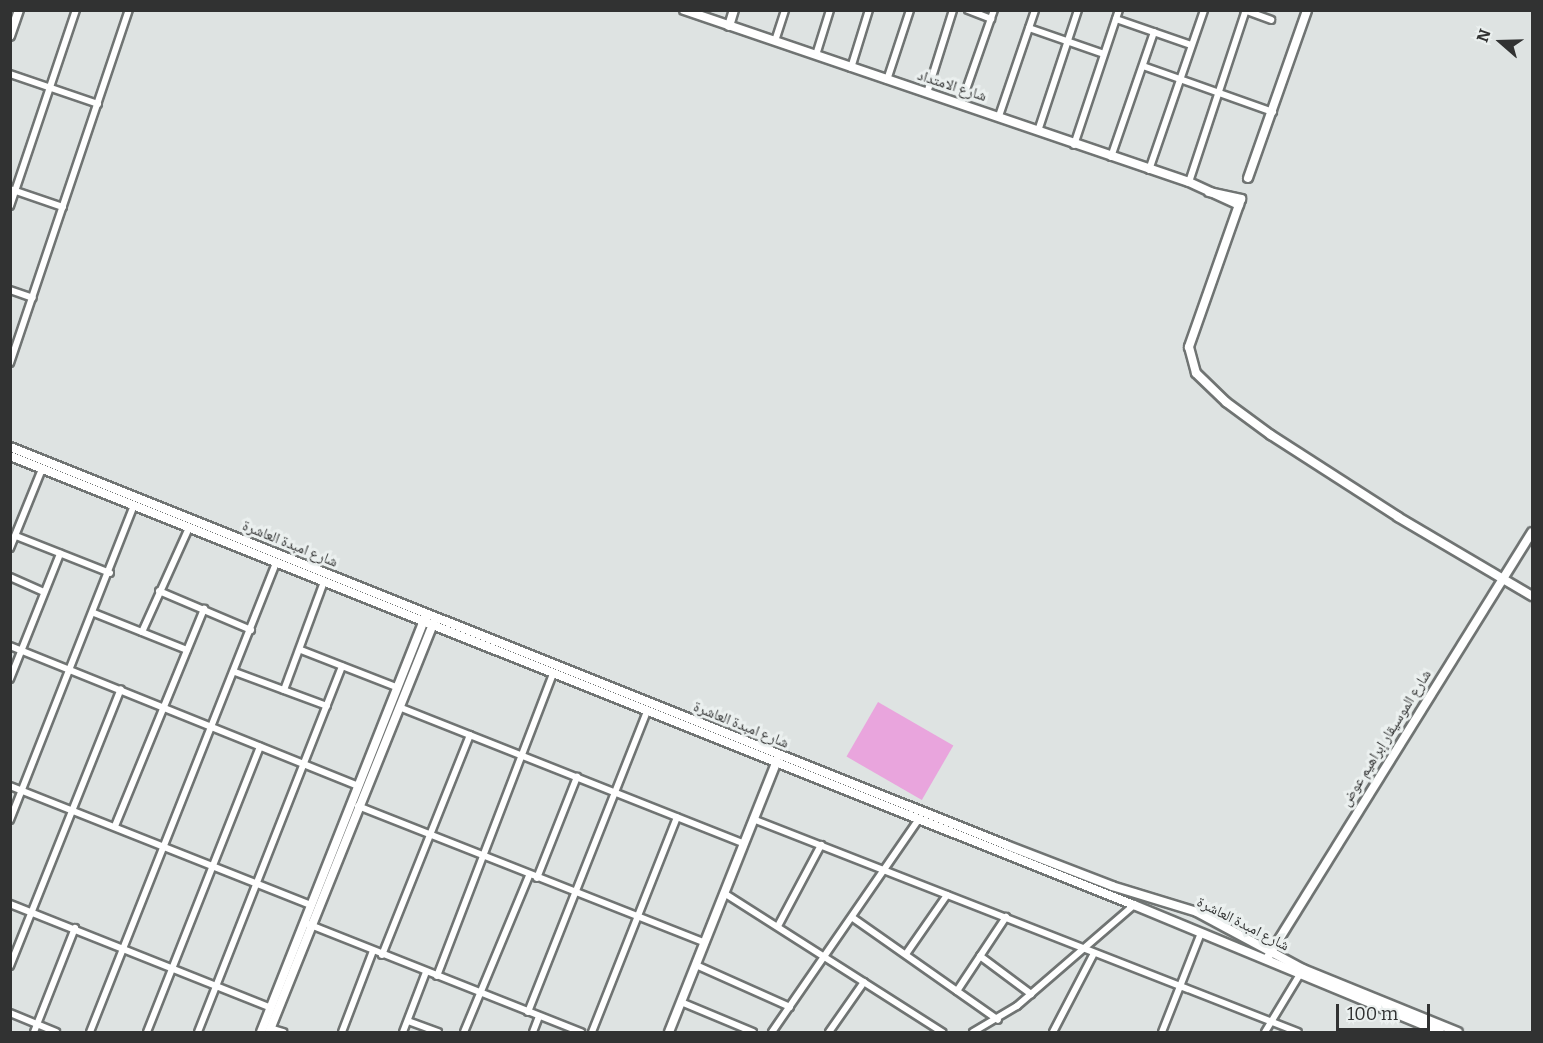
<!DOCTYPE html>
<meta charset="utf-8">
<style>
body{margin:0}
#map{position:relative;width:1543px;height:1043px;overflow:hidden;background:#dee3e2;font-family:Bitter,"Noto Naskh Arabic",serif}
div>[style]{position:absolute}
.green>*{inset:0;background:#e9a5dd;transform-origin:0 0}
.roads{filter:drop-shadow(2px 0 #707473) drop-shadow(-2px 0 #707473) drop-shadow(0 2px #707473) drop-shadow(0 -2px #707473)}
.street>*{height:6px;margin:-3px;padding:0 3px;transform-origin:3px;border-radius:3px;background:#fff}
.secondary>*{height:8px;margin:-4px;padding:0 4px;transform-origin:4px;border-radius:4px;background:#fff}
span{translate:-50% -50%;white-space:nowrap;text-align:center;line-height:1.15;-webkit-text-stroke:6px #ebf0ef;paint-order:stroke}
.street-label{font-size:15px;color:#313232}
.frame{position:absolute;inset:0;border:12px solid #313232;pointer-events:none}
.north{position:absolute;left:1471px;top:12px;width:60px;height:60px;-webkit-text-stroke:4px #ebf0ef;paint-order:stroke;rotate:290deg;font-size:16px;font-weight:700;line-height:24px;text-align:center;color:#313232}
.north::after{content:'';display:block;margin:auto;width:21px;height:27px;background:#313232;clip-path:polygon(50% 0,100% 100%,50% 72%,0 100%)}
.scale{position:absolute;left:1336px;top:1004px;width:94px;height:27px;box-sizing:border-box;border:3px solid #313232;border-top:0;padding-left:8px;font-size:18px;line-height:21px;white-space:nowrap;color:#313232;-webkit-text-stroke:4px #ebf0ef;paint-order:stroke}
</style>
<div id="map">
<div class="green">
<i style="left:878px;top:702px;width:87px;height:63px;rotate:30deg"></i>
</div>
<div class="roads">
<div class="street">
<i style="left:968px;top:10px;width:25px;rotate:21deg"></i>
<i style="left:1244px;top:10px;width:29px;rotate:20deg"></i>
<i style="left:1116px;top:19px;width:79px;rotate:19.1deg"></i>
<i style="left:1029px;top:28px;width:79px;rotate:19.1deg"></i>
<i style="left:775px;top:41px;width:33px;rotate:-72deg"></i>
<i style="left:816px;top:55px;width:47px;rotate:-72.7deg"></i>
<i style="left:1143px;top:66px;width:138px;rotate:19.5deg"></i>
<i style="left:851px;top:68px;width:61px;rotate:-72.8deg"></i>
<i style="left:10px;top:74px;width:93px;rotate:18.8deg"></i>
<i style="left:887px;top:80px;width:74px;rotate:-71.8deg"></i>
<i style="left:927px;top:93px;width:87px;rotate:-72.6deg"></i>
<i style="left:961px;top:104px;width:100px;rotate:-70.7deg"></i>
<i style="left:999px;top:116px;width:112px;rotate:-71.2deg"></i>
<i style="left:1038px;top:131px;width:127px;rotate:-71.7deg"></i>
<i style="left:1074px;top:145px;width:142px;rotate:-71.6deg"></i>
<i style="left:1111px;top:157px;width:132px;rotate:-71deg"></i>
<i style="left:1149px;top:170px;width:169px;rotate:-71deg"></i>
<i style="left:1189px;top:182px;width:181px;rotate:-71.7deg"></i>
<i style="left:10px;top:189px;width:56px;rotate:18.8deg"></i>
<i style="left:10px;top:206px;width:207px;rotate:-71.4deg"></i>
<i style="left:10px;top:290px;width:24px;rotate:19deg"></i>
<i style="left:10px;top:363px;width:373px;rotate:-71.4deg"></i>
<i style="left:16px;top:536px;width:101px;rotate:21.5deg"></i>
<i style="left:10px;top:548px;width:85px;rotate:-67.9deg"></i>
<i style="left:10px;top:577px;width:37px;rotate:24deg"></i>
<i style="left:159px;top:591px;width:100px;rotate:23deg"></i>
<i style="left:94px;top:613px;width:100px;rotate:21.7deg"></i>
<i style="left:142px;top:632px;width:114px;rotate:-65.7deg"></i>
<i style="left:10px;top:646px;width:375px;rotate:21.9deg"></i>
<i style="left:301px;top:650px;width:102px;rotate:21.3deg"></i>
<i style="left:235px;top:672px;width:98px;rotate:20.3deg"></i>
<i style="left:10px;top:679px;width:135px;rotate:-68.2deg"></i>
<i style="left:284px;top:690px;width:115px;rotate:-69.7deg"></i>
<i style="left:399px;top:707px;width:370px;rotate:21.6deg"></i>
<i style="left:10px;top:786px;width:323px;rotate:21.6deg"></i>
<i style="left:358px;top:806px;width:373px;rotate:21.5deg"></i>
<i style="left:753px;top:819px;width:585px;rotate:21.35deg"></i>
<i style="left:10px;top:820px;width:338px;rotate:-68.5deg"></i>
<i style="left:115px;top:826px;width:235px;rotate:-67.7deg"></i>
<i style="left:537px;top:878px;width:109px;rotate:-68.4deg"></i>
<i style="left:724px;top:893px;width:259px;rotate:32.5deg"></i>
<i style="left:10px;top:904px;width:281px;rotate:21.7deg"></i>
<i style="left:853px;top:918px;width:177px;rotate:35.1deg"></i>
<i style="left:308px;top:924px;width:294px;rotate:21.6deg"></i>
<i style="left:778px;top:926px;width:92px;rotate:-62deg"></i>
<i style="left:906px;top:954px;width:72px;rotate:-55.2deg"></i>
<i style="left:382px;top:955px;width:237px;rotate:-68.2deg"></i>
<i style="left:980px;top:956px;width:64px;rotate:36.7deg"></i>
<i style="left:696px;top:965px;width:103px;rotate:24.1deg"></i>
<i style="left:10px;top:966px;width:298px;rotate:-68.2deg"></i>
<i style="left:437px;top:976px;width:324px;rotate:-69deg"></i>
<i style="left:957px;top:991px;width:89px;rotate:-56.5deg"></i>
<i style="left:681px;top:1002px;width:78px;rotate:22.6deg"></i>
<i style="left:528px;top:1012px;width:324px;rotate:-68.4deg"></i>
<i style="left:10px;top:1013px;width:50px;rotate:22.4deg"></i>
<i style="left:408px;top:1021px;width:32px;rotate:20deg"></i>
<i style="left:270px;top:1028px;width:14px;rotate:17deg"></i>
<i style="left:34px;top:1032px;width:112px;rotate:-68.5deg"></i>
<i style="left:90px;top:1032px;width:505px;rotate:-68.37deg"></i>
<i style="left:147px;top:1032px;width:307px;rotate:-68.4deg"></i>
<i style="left:198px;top:1032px;width:393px;rotate:-68.5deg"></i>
<i style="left:342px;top:1032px;width:87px;rotate:-69.1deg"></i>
<i style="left:403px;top:1032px;width:64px;rotate:-69deg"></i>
<i style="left:464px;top:1032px;width:169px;rotate:-67.4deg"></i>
<i style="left:533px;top:1032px;width:17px;rotate:-69deg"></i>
<i style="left:592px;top:1032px;width:231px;rotate:-68.4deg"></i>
<i style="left:772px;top:1032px;width:259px;rotate:-55.4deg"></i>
<i style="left:829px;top:1032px;width:61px;rotate:-55deg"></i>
<i style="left:973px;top:1032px;width:51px;rotate:-30.6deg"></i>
<i style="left:1017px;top:1006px;width:155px;rotate:-40.8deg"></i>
<i style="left:1053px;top:1032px;width:87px;rotate:-62.5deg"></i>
<i style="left:1162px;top:1032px;width:106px;rotate:-68.5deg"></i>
<i style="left:1265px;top:1032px;width:71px;rotate:-58.8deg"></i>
</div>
<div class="secondary">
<i style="left:684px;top:10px;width:533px;rotate:18.81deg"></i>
<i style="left:1189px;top:182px;width:55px;rotate:24.7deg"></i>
<i style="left:729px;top:26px;width:17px;rotate:-73deg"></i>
<i style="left:10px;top:36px;width:28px;rotate:-71deg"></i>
<i style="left:1248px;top:178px;width:178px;rotate:-70.6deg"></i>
<i style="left:1209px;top:192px;width:33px;rotate:12deg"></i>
<i style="left:1241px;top:199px;width:157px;rotate:109.4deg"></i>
<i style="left:1189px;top:347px;width:27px;rotate:75deg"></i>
<i style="left:1196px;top:373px;width:42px;rotate:44deg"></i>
<i style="left:1226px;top:402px;width:56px;rotate:36.3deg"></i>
<i style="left:1271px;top:435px;width:151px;rotate:32.8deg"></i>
<i style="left:1398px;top:517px;width:156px;rotate:30.5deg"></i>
<i style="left:10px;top:447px;width:1073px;rotate:21.78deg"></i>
<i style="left:1006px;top:845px;width:114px;rotate:21.1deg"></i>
<i style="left:1112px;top:886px;width:89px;rotate:17deg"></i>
<i style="left:1197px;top:912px;width:120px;rotate:28.3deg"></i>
<i style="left:1303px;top:969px;width:167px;rotate:22.1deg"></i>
<i style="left:10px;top:456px;width:1210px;rotate:21.78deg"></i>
<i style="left:1134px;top:905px;width:331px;rotate:22.5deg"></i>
<i style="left:1268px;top:957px;width:500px;rotate:-58.15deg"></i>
<i style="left:261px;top:1032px;width:446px;rotate:-68.4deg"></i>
<i style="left:269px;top:1032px;width:443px;rotate:-68.1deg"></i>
<i style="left:669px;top:1032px;width:292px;rotate:-68.3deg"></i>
</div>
</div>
<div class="street-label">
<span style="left:952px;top:86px;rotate:18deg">شارع الامتداد</span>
<span style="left:290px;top:544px;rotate:22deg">شارع امبدة العاشرة</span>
<span style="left:741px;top:725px;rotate:22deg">شارع امبدة العاشرة</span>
<span style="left:1386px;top:738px;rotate:-58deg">شارع الموسيقار إبراهيم عوض</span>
<span style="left:1243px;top:924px;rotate:27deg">شارع امبدة العاشرة</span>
</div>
<div class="frame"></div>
<div class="north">N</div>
<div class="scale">100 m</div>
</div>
